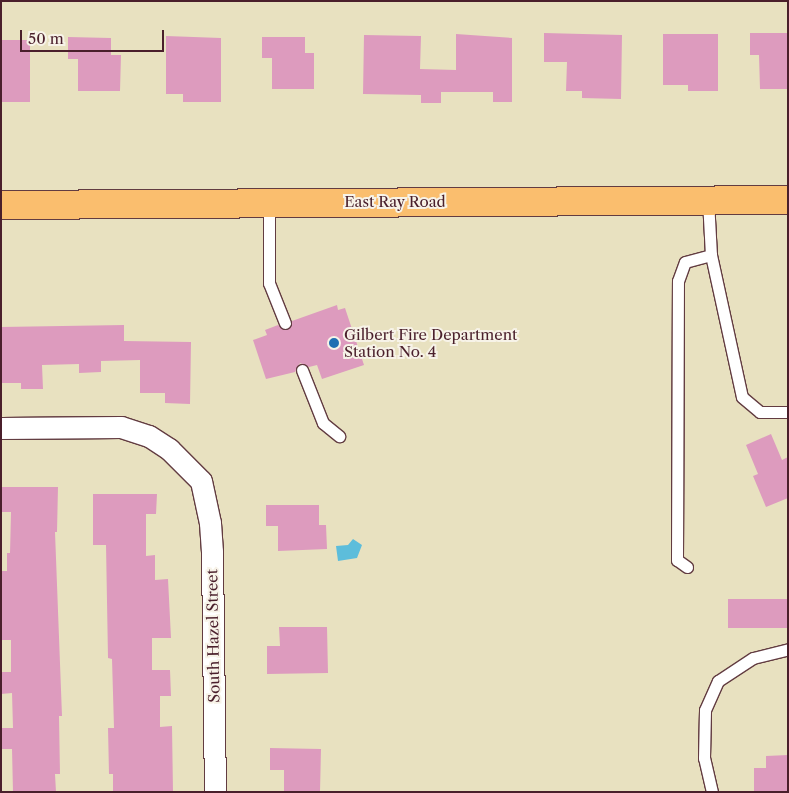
<!DOCTYPE html>
<style>
body{margin:0}
#map{position:relative;width:789px;height:793px;overflow:hidden;background:#e8e1c0;font-family:"Libre Caslon Text",serif}
div>[style]{position:absolute}
.water>*{inset:0;background:#5dbddb}
.building>*{inset:0;background:#dd9bbe;transform-origin:0 0}
.roads{filter:drop-shadow(1px 0 #623c41) drop-shadow(-1px 0 #623c41) drop-shadow(0 1px #623c41) drop-shadow(0 -1px #623c41)}
.lane>*{height:11px;margin:-5.5px;padding:0 5.5px;transform-origin:5.5px;border-radius:5.5px;background:#fff}
.street>*{height:21px;margin:-10.5px;padding:0 10.5px;transform-origin:10.5px;border-radius:10.5px;background:#fff}
.primary>*{height:28px;margin:-14px;padding:0 14px;transform-origin:14px;border-radius:14px;background:#fabe6e}
.dots>*{width:14px;height:14px;translate:-50% -50%;box-sizing:border-box;border:2px solid #f7f3e8;border-radius:50%}
span{translate:-50% -50%;white-space:nowrap;text-align:center;line-height:1.15;-webkit-text-stroke:4px #f7f3e8;paint-order:stroke}
.street-label{font-size:15px;color:#4a1f2b}
.poi-label{font-size:15px;color:#4a1f2b}
.left{translate:0 -50%;text-align:left}
.frame{position:absolute;inset:0;border:2px solid #4a1f2b;pointer-events:none}
.scale{position:absolute;left:20px;top:30px;width:144px;height:22px;box-sizing:border-box;border:2px solid #4a1f2b;border-top:0;padding-left:6px;font-size:15px;line-height:18px;white-space:nowrap;color:#4a1f2b;-webkit-text-stroke:4px #f7f3e8;paint-order:stroke}
</style>
<div id="map">
<div class="water">
<i style="clip-path:polygon(353px 539px,362px 545px,357px 558px,338px 561px,336px 546px,348px 545px)"></i>
</div>
<div class="building">
<i style="clip-path:polygon(544px 33px,622px 35px,621px 99px,582px 98px,582px 91px,566px 91px,567px 62px,544px 62px)"></i>
<i style="clip-path:polygon(750px 33px,788px 33px,788px 89px,760px 89px,759px 55px,750px 55px)"></i>
<i style="clip-path:polygon(456px 34px,512px 38px,512px 102px,493px 102px,493px 92px,441px 92px,441px 103px,421px 103px,421px 95px,363px 94px,364px 35px,421px 36px,420px 69px,456px 70px)"></i>
<i style="clip-path:polygon(663px 34px,718px 34px,718px 91px,688px 91px,688px 85px,663px 85px)"></i>
<i style="clip-path:polygon(166px 36px,221px 38px,221px 102px,183px 102px,183px 94px,166px 94px)"></i>
<i style="clip-path:polygon(68px 37px,111px 38px,111px 55px,121px 55px,120px 91px,78px 91px,78px 59px,68px 59px)"></i>
<i style="clip-path:polygon(262px 37px,305px 37px,305px 53px,314px 53px,314px 89px,272px 89px,272px 58px,262px 58px)"></i>
<i style="left:1px;top:40px;width:29px;height:62px"></i>
<i style="clip-path:polygon(337px 305px,338px 310px,345px 308px,364px 365px,322px 379px,317px 365px,309px 367px,300px 363px,295px 372px,266px 379px,253px 340px,267px 335px,265px 330px,278px 325px,287px 330px,292px 321px)"></i>
<i style="clip-path:polygon(124px 325px,124px 341px,191px 342px,190px 404px,165px 403px,165px 393px,140px 393px,140px 360px,101px 361px,101px 372px,79px 373px,79px 364px,42px 365px,43px 389px,21px 389px,21px 383px,1px 383px,1px 327px)"></i>
<i style="clip-path:polygon(771px 434px,782px 460px,788px 457px,788px 498px,766px 507px,753px 476px,758px 474px,746px 445px)"></i>
<i style="clip-path:polygon(1px 487px,58px 487px,57px 532px,55px 532px,62px 716px,59px 716px,60px 774px,55px 774px,56px 792px,13px 792px,12px 749px,1px 749px,1px 728px,13px 728px,12px 693px,1px 694px,1px 672px,11px 672px,11px 640px,1px 640px,1px 571px,7px 571px,7px 553px,10px 553px,11px 512px,1px 512px)"></i>
<i style="clip-path:polygon(93px 494px,157px 494px,156px 514px,146px 514px,146px 556px,155px 555px,155px 580px,168px 579px,171px 638px,152px 638px,152px 670px,170px 670px,171px 696px,160px 696px,160px 727px,172px 726px,173px 792px,113px 792px,113px 774px,109px 774px,108px 728px,114px 728px,112px 659px,108px 658px,106px 545px,93px 545px)"></i>
<i style="clip-path:polygon(266px 505px,319px 505px,319px 525px,326px 525px,327px 549px,278px 551px,278px 526px,266px 526px)"></i>
<i style="left:788px;top:599px;width:29px;height:60px;rotate:90deg"></i>
<i style="clip-path:polygon(279px 627px,327px 627px,328px 673px,267px 674px,267px 646px,280px 646px)"></i>
<i style="clip-path:polygon(270px 748px,321px 749px,320px 792px,284px 792px,284px 770px,270px 770px)"></i>
<i style="clip-path:polygon(788px 755px,788px 792px,754px 792px,754px 768px,766px 768px,766px 756px)"></i>
</div>
<div class="roads">
<div class="lane">
<i style="left:708px;top:200px;width:55px;rotate:86.9deg"></i>
<i style="left:711px;top:255px;width:145px;rotate:77.7deg"></i>
<i style="left:742px;top:397px;width:23px;rotate:40deg"></i>
<i style="left:760px;top:412px;width:28px"></i>
<i style="left:269px;top:203px;width:80px;rotate:90deg"></i>
<i style="left:269px;top:283px;width:43px;rotate:68.2deg"></i>
<i style="left:302px;top:370px;width:57px;rotate:68.4deg"></i>
<i style="left:323px;top:423px;width:21px;rotate:39deg"></i>
<i style="left:687px;top:567px;width:12px;rotate:-145deg"></i>
<i style="left:677px;top:560px;width:279px;rotate:-89.8deg"></i>
<i style="left:678px;top:281px;width:20px;rotate:-70deg"></i>
<i style="left:685px;top:262px;width:27px;rotate:-15deg"></i>
<i style="left:712px;top:792px;width:35px;rotate:-103deg"></i>
<i style="left:704px;top:758px;width:48px;rotate:-88.8deg"></i>
<i style="left:705px;top:710px;width:32px;rotate:-66deg"></i>
<i style="left:718px;top:681px;width:42px;rotate:-33.3deg"></i>
<i style="left:753px;top:658px;width:36px;rotate:-14deg"></i>
</div>
<div class="street">
<i style="left:1px;top:428px;width:120px;rotate:-0.5deg"></i>
<i style="left:121px;top:427px;width:29px;rotate:18deg"></i>
<i style="left:149px;top:436px;width:24px;rotate:33deg"></i>
<i style="left:169px;top:449px;width:45px;rotate:45deg"></i>
<i style="left:201px;top:481px;width:43px;rotate:77.9deg"></i>
<i style="left:210px;top:523px;width:29px;rotate:86deg"></i>
<i style="left:212px;top:552px;width:240px;rotate:89.3deg"></i>
</div>
<div class="primary">
<i style="left:1px;top:205px;width:787px;rotate:-0.36deg"></i>
</div>
</div>
<div class="dots">
<i style="left:334px;top:343px;background:#1f6fb2"></i>
</div>
<div class="street-label">
<span style="left:395px;top:202px">East Ray Road</span>
<span style="left:213px;top:636px;rotate:-91deg">South Hazel Street</span>
</div>
<div class="poi-label">
<span class="left" style="left:344px;top:343px">Gilbert Fire Department<br>Station No. 4</span>
</div>
<div class="frame"></div>
<div class="scale">50 m</div>
</div>
